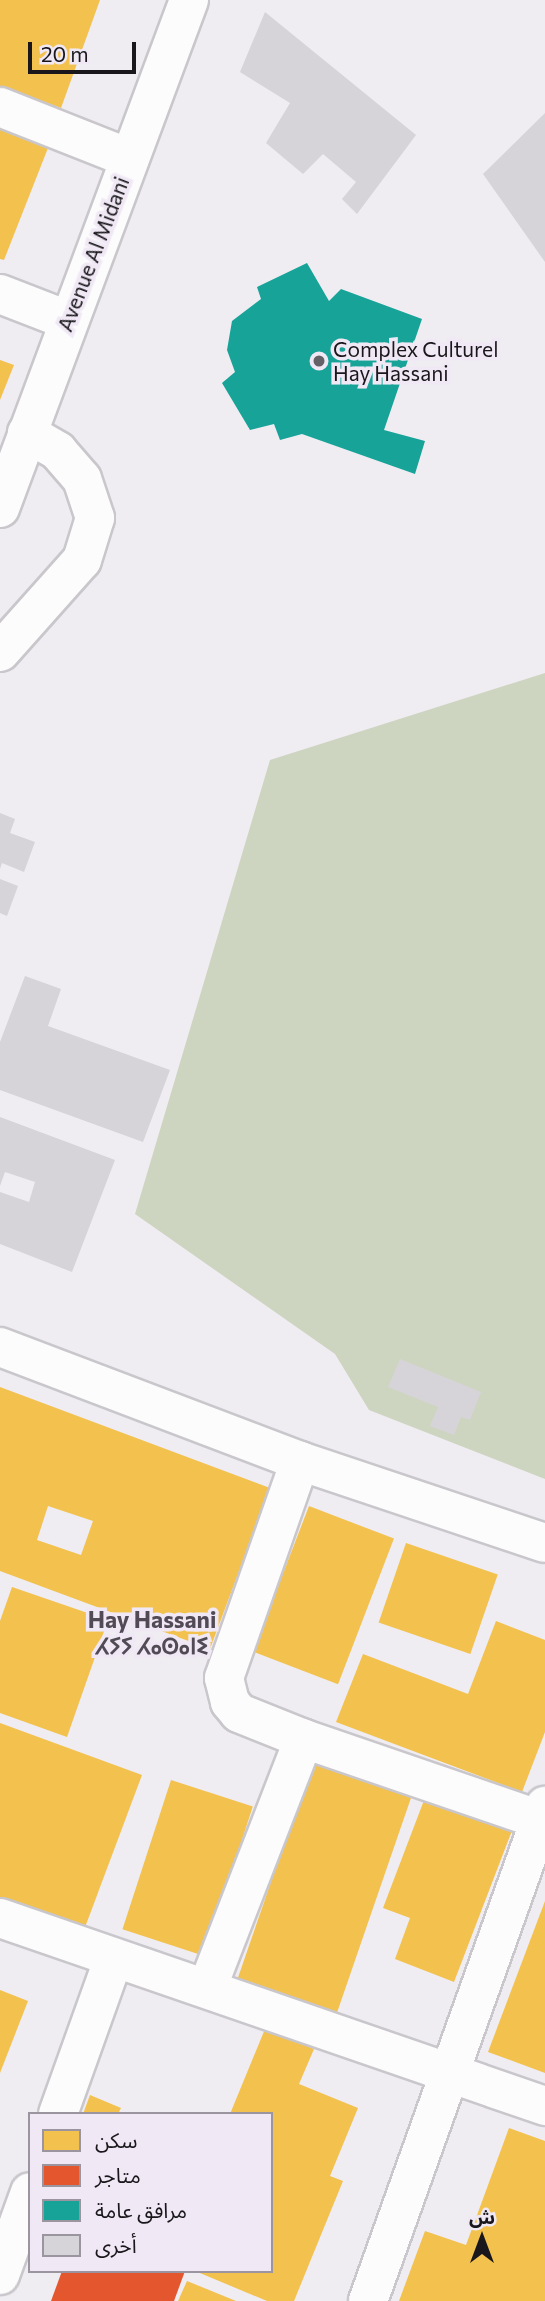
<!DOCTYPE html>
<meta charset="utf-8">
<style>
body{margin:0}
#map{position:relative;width:545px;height:2301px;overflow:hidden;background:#efecf2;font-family:Commissioner,"Noto Sans Arabic","Noto Sans Tifinagh",sans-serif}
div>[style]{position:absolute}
.green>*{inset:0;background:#cdd5c0}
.homes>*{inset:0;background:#f2c14e;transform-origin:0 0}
.shops>*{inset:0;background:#e4572e}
.public>*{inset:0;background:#17a398}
.building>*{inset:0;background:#d6d4d8}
.roads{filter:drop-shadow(2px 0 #c9c7cb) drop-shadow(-2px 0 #c9c7cb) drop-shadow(0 2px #c9c7cb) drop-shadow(0 -2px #c9c7cb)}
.street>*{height:38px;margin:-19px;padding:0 19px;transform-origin:19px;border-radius:19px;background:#fdfcfd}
.dots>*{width:19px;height:19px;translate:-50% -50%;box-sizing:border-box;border:4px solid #f0e9f5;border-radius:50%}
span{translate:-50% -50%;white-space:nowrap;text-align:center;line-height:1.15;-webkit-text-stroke:7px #f0e9f5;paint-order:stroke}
.street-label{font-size:21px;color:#19171b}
.poi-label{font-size:21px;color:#19171b}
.left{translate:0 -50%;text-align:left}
.neighbourhood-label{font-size:23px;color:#514b55;font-weight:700}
.legend{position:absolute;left:28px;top:2112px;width:245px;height:161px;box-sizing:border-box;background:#f0e9f5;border:2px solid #9a959e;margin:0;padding:9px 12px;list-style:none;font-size:21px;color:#19171b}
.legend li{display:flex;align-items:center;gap:14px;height:35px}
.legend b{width:35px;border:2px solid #9a959e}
.north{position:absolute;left:447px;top:2203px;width:70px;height:70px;-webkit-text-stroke:5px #f0e9f5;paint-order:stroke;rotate:0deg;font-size:19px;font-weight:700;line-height:28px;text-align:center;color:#19171b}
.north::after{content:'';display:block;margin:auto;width:24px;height:32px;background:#19171b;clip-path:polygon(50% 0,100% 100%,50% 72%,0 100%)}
.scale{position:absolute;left:28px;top:42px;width:108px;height:32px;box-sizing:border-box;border:4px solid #19171b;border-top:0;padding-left:9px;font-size:21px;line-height:24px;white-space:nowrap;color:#19171b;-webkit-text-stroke:5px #f0e9f5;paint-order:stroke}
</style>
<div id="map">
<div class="green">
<i style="clip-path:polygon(545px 673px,545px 1479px,369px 1410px,335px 1354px,135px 1214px,270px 760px)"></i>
</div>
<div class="homes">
<i style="clip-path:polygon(0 0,100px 0,61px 108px,0 86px)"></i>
<i style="clip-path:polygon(0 129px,48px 148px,4px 260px,0 259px)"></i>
<i style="clip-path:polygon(0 360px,14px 365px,0 400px)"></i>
<i style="clip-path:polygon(evenodd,0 1387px,270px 1488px,210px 1649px,0 1571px,0 1387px,48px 1506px,93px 1521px,81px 1555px,37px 1540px,48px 1506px)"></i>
<i style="left:309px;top:1506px;width:91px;height:156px;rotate:21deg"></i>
<i style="left:406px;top:1543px;width:97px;height:84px;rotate:19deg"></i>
<i style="clip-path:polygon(12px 1587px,108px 1620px,67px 1737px,0 1713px,0 1621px)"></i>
<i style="clip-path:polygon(496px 1621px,545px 1640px,545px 1732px,522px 1792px,336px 1722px,363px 1654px,468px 1694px)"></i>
<i style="clip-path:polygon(0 1723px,142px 1775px,84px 1930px,0 1899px)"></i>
<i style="left:314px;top:1757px;width:105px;height:237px;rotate:19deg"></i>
<i style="left:171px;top:1780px;width:86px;height:157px;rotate:18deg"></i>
<i style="clip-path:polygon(426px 1795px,513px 1828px,454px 1982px,395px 1959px,410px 1918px,383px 1908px)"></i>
<i style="clip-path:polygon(545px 1901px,545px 2073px,488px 2052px)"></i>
<i style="clip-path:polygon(0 1990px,28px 2001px,0 2073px)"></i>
<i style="clip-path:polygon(265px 2029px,314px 2049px,299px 2084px,358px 2108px,330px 2176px,343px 2181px,294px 2301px,267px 2301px,195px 2271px,271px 2271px,271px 2114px,230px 2114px)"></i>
<i style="clip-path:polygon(90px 2095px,121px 2108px,118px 2114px,83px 2114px)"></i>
<i style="clip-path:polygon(509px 2128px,545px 2141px,545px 2301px,399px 2301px,425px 2231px,466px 2245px)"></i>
<i style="clip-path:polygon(187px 2281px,236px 2301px,178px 2301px)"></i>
</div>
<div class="shops">
<i style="clip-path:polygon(62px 2271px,185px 2271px,174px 2301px,51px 2301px)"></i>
</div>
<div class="public">
<i style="clip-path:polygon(307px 263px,329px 301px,341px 289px,422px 319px,384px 430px,425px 441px,415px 474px,302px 434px,280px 440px,274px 424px,250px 430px,222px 383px,235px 372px,227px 350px,232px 321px,261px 299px,257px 287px)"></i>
</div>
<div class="building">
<i style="clip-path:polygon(265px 12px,416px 135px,357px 214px,342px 199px,356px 182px,323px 154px,303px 174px,266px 143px,290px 103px,240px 72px)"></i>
<i style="clip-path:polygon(545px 113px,545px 262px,483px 174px)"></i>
<i style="clip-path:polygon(0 813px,15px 819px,10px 833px,35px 842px,24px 872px,2px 863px,0 869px)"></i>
<i style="clip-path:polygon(0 879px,18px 886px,7px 916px,0 913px)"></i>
<i style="clip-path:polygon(25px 976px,61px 989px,48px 1026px,170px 1070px,143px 1142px,0 1090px,0 1042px)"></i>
<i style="clip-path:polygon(0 1117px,115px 1160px,72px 1272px,0 1244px,0 1192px,29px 1202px,35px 1182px,5px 1172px,0 1186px)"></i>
<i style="clip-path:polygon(400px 1359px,481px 1392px,470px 1420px,461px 1417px,454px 1435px,430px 1426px,438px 1407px,388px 1387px)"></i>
</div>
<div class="roads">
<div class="street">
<i style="left:0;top:107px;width:139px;rotate:21.6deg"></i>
<i style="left:0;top:294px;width:72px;rotate:21.2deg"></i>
<i style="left:0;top:508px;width:542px;rotate:-69.59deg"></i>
<i style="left:0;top:652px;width:123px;rotate:-48.3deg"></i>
<i style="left:82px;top:560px;width:44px;rotate:-72.8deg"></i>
<i style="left:95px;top:518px;width:41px;rotate:-108.4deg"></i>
<i style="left:82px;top:479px;width:37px;rotate:-131deg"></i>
<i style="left:58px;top:451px;width:36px;rotate:-150deg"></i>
<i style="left:0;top:1347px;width:321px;rotate:20.8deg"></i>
<i style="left:300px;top:1461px;width:258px;rotate:18.5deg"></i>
<i style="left:300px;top:1461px;width:230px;rotate:109.3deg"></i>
<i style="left:224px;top:1678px;width:25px;rotate:76deg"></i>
<i style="left:230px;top:1702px;width:14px;rotate:51deg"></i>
<i style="left:239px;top:1713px;width:70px;rotate:21.8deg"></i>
<i style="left:304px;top:1739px;width:250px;rotate:18.9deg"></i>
<i style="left:0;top:1918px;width:577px;rotate:19.03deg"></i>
<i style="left:208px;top:1986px;width:265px;rotate:-68.8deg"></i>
<i style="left:58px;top:2114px;width:166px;rotate:-70.3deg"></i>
<i style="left:0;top:2275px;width:88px;rotate:-70.1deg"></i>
<i style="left:368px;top:2301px;width:526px;rotate:-70.32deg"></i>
</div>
</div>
<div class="dots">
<i style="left:319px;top:361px;background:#646266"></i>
</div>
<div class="street-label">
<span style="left:93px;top:254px;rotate:-69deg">Avenue Al Midani</span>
</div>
<div class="poi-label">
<span class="left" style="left:333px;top:361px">Complex Culturel<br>Hay Hassani</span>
</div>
<div class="neighbourhood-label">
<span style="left:152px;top:1632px">Hay Hassani<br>ⵃⵢⵢ ⵃⴰⵙⴰⵏⵉ</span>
</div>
<ul class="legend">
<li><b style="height:19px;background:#f2c14e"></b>سكن</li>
<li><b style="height:19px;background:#e4572e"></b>متاجر</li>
<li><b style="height:19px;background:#17a398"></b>مرافق عامة</li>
<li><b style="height:19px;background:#d6d4d8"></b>أخرى</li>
</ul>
<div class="north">ش</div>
<div class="scale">20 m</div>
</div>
